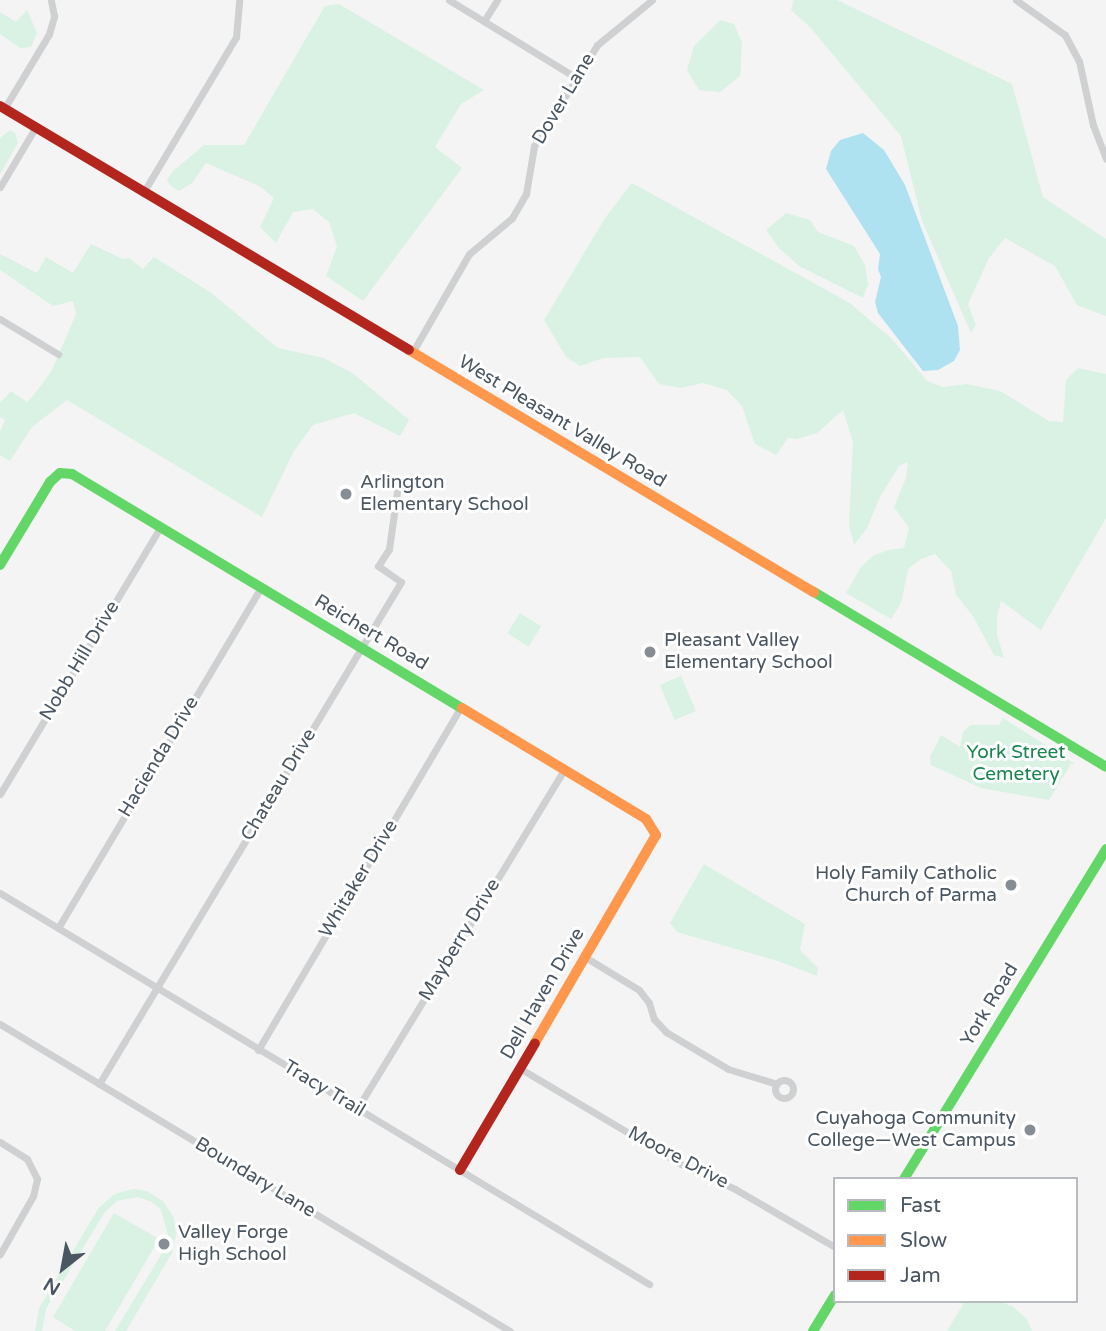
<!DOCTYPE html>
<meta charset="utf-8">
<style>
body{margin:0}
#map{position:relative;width:1106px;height:1331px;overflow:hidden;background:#f4f4f4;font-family:"Varela Round",sans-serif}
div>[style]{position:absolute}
.green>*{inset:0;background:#d9f2e3;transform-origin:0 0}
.water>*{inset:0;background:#aee2f0}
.street>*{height:7px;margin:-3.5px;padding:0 3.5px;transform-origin:3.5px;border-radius:3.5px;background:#ced0d2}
.street>.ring{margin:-3.5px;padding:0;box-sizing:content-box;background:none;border:7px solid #ced0d2;border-radius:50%}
.fast>*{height:10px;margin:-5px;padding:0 5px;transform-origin:5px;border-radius:5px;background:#63d668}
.slow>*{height:10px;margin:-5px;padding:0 5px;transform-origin:5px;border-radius:5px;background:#ff974d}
.jam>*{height:10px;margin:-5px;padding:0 5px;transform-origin:5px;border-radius:5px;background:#b3261e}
.dots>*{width:19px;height:19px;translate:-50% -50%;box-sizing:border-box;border:4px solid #fff;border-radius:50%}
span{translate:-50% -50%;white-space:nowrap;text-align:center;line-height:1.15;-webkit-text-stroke:6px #fff;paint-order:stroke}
.street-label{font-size:19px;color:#4a5661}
.poi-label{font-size:19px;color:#4a5661}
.left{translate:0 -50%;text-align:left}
.right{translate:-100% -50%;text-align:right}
.park-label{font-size:19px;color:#17864f}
.legend{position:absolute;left:833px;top:1177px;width:245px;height:126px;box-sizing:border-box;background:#fff;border:2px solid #b7bbc0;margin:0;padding:9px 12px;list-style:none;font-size:21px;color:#4a5661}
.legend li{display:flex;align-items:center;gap:14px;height:35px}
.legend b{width:35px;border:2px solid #b7bbc0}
.north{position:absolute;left:28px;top:1233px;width:70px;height:70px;-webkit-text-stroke:5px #fff;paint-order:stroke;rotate:211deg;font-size:19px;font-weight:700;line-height:28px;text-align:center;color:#4a5661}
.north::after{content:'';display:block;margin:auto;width:24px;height:32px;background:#4a5661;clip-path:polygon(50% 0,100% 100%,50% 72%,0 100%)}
</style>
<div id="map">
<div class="green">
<i style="clip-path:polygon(794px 0,837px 0,1012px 84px,1043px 197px,1106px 239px,1106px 316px,1077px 305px,1055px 266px,1005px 238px,989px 258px,968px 304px,976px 325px,971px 333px,922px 221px,901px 136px,810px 27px,791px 10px)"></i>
<i style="clip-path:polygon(339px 4px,484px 90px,461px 104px,435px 147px,462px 168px,363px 301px,326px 276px,337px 246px,329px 222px,313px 209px,293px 212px,276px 243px,260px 227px,274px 198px,259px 186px,206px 163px,192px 183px,179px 191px,170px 185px,167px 180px,173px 171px,204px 145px,244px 145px,325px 6px)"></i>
<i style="clip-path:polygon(27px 10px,37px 33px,31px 47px,20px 48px,0 34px,0 12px,16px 22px)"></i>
<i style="clip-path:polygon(720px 20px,734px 24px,742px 43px,740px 76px,720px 92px,699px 90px,687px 70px,694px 46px)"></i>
<i style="clip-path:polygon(10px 130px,15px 133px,18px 143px,0 174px,0 138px)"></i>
<i style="clip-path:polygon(632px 183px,850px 303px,892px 339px,927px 381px,943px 387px,967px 384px,1000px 391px,1049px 421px,1063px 422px,1066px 380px,1078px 368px,1106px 374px,1106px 518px,1041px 630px,1001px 601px,997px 617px,997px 635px,1004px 658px,994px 655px,973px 616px,956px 595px,951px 571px,935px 554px,921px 559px,908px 569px,901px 603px,891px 619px,846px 593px,861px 567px,873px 556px,888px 550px,904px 548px,909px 528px,894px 507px,906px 478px,908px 462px,899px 466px,880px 497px,867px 528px,854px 545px,849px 525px,853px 442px,843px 410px,817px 433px,797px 439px,788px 438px,776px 455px,755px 444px,742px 406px,727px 390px,703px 383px,681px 388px,659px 384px,640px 357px,603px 358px,580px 366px,566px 357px,544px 320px,605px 218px)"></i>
<i style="clip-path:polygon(786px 213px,810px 220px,818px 232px,854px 246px,865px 265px,868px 284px,863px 298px,799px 266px,779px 248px,766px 230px)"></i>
<i style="clip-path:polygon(91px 244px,123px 259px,129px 258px,143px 269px,154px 257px,210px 292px,278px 348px,324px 358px,354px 374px,409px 420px,400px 436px,354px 413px,313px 425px,294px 451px,262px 517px,67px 400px,32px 427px,10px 461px,0 455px,0 432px,5px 420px,0 417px,0 403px,11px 391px,27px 402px,33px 396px,51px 372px,76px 314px,73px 301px,53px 306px,0 270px,0 254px,37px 273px,46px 257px,73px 273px)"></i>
<i style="left:520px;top:613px;width:25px;height:24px;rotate:32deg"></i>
<i style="left:681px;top:676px;width:38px;height:23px;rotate:67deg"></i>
<i style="clip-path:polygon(1003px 718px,1075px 764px,1071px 764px,1049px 800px,981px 788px,931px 765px,930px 757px,941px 735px,960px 747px,963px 732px,970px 725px,999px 725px)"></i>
<i style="clip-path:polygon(704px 864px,805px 924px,800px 950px,818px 968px,817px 976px,778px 961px,677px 932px,670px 923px)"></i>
<i style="clip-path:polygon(133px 1189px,147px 1191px,163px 1201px,174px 1218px,176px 1234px,172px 1253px,126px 1331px,115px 1331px,164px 1250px,168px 1235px,161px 1210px,152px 1202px,138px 1197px,117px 1201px,105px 1212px,46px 1309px,42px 1331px,35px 1331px,39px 1308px,98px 1209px,114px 1194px)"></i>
<i style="clip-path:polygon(114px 1213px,159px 1239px,105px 1331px,75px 1331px,53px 1317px)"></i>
<i style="clip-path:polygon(965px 1301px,996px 1301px,1012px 1306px,1026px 1318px,1032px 1331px,947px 1331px)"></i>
</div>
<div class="water">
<i style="clip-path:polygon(863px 133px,884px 150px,905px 185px,958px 326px,960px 350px,954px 361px,938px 370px,923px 371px,878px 313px,875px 302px,881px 277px,878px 269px,880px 254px,826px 169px,831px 151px,840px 140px)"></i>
</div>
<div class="street">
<i style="left:449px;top:0;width:150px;rotate:31.4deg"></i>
<i style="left:1016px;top:0;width:60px;rotate:35.5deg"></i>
<i style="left:1065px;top:35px;width:30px;rotate:62deg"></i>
<i style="left:1079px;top:61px;width:66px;rotate:77.7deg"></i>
<i style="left:1093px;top:125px;width:36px;rotate:69deg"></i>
<i style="left:484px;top:21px;width:25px;rotate:-58deg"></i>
<i style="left:4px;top:109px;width:87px;rotate:-59deg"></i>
<i style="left:49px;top:34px;width:19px;rotate:-74deg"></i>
<i style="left:54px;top:16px;width:16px;rotate:-101deg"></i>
<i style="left:0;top:187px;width:69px;rotate:-59.3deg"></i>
<i style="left:143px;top:193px;width:182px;rotate:-59.2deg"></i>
<i style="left:236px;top:37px;width:37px;rotate:-85deg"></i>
<i style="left:0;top:319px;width:68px;rotate:31.1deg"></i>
<i style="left:412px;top:353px;width:114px;rotate:-60.1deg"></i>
<i style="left:469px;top:254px;width:56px;rotate:-39.9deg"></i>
<i style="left:512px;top:218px;width:28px;rotate:-60deg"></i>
<i style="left:526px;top:194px;width:49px;rotate:-80.5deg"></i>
<i style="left:534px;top:146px;width:119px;rotate:-58deg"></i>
<i style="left:597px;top:45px;width:71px;rotate:-39.3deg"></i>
<i style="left:0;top:794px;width:310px;rotate:-59deg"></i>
<i style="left:0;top:893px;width:758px;rotate:31.07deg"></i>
<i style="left:58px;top:928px;width:397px;rotate:-59.2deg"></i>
<i style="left:585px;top:957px;width:63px;rotate:31.4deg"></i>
<i style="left:639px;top:990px;width:16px;rotate:52deg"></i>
<i style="left:649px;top:1003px;width:17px;rotate:73deg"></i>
<i style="left:654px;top:1019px;width:18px;rotate:47deg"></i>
<i style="left:666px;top:1032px;width:72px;rotate:30.8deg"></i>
<i style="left:728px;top:1069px;width:51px;rotate:17deg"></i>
<i style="left:0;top:1024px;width:595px;rotate:31.05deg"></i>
<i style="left:258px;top:1050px;width:397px;rotate:-59.4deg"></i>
<i style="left:521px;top:1069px;width:186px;rotate:30.7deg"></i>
<i style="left:681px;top:1164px;width:60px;rotate:24.8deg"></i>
<i style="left:735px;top:1189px;width:116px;rotate:30.1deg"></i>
<i class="ring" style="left:775px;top:1080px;width:11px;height:11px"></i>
<i style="left:99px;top:1084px;width:586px;rotate:-58.97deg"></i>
<i style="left:401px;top:582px;width:28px;rotate:-145deg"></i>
<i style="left:378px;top:566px;width:20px;rotate:-57deg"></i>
<i style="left:389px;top:549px;width:65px;rotate:-82deg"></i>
<i style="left:357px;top:1109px;width:397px;rotate:-58.6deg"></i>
<i style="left:0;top:1142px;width:32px;rotate:32deg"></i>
<i style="left:27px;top:1159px;width:22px;rotate:63deg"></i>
<i style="left:37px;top:1179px;width:17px;rotate:103deg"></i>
<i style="left:33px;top:1196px;width:67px;rotate:119.6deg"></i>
</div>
<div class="fast">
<i style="left:0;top:565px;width:97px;rotate:-58.9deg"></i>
<i style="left:50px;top:482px;width:13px;rotate:-42deg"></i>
<i style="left:60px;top:473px;width:12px;rotate:5deg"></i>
<i style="left:72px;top:474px;width:455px;rotate:31deg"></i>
<i style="left:814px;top:592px;width:340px;rotate:30.9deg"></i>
<i style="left:904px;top:1179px;width:387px;rotate:-58.5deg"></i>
<i style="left:813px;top:1331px;width:42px;rotate:-58.6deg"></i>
</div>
<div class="slow">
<i style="left:409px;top:350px;width:472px;rotate:30.9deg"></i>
<i style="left:462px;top:708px;width:215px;rotate:31.1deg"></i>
<i style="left:646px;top:819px;width:19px;rotate:58deg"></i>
<i style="left:656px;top:835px;width:241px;rotate:120.2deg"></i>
</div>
<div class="jam">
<i style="left:0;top:106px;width:476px;rotate:30.8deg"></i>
<i style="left:460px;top:1170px;width:147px;rotate:-59.4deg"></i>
</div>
<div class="dots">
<i style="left:346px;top:494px;background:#868d94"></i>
<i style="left:650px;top:652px;background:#868d94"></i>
<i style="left:1011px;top:885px;background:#868d94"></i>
<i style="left:1030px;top:1130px;background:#868d94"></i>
<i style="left:164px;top:1244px;background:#868d94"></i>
</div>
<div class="street-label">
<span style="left:564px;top:99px;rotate:-59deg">Dover Lane</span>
<span style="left:562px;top:422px;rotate:31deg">West Pleasant Valley Road</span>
<span style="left:371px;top:633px;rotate:31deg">Reichert Road</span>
<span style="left:80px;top:661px;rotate:-59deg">Nobb Hill Drive</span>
<span style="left:159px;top:757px;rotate:-59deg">Hacienda Drive</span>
<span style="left:279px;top:785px;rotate:-59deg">Chateau Drive</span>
<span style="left:359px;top:879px;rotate:-59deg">Whitaker Drive</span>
<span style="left:460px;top:940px;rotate:-59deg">Mayberry Drive</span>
<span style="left:543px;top:994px;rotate:-60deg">Dell Haven Drive</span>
<span style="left:990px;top:1005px;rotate:-59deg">York Road</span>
<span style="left:324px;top:1089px;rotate:31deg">Tracy Trail</span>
<span style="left:678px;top:1158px;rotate:28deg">Moore Drive</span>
<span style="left:255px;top:1178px;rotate:31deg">Boundary Lane</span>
</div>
<div class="poi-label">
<span class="left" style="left:360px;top:494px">Arlington<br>Elementary School</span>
<span class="left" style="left:664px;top:652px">Pleasant Valley<br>Elementary School</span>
<span class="right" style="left:997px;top:885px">Holy Family Catholic<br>Church of Parma</span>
<span class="right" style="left:1016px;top:1130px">Cuyahoga Community<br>College—West Campus</span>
<span class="left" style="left:178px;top:1244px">Valley Forge<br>High School</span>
</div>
<div class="park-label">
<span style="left:1016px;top:764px">York Street<br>Cemetery</span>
</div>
<ul class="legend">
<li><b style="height:9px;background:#63d668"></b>Fast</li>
<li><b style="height:9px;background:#ff974d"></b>Slow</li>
<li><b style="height:9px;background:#b3261e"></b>Jam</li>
</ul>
<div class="north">N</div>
</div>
